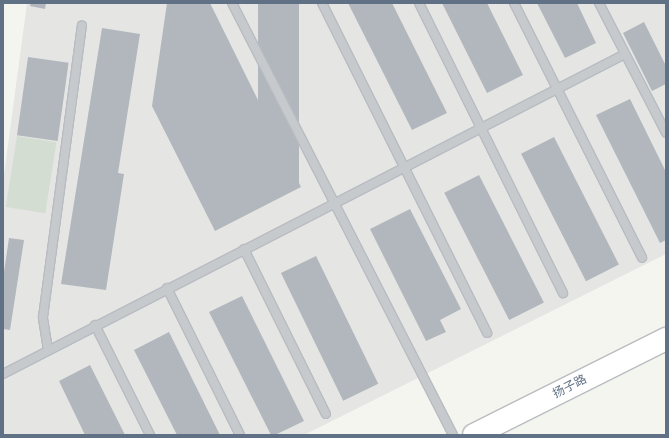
<!DOCTYPE html>
<meta charset="utf-8">
<style>
body{margin:0}
#map{position:relative;width:669px;height:438px;overflow:hidden;background:#f5f5f0;font-family:"DM Sans","Noto Sans SC",sans-serif}
div>[style]{position:absolute}
.built>*{inset:0;background:#e5e6e4}
.green>*{inset:0;background:#d4ddd1;transform-origin:0 0}
.building>*{inset:0;background:#b1b7bd;transform-origin:0 0}
.roads{filter:drop-shadow(1px 0 #b8bcc2) drop-shadow(-1px 0 #b8bcc2) drop-shadow(0 1px #b8bcc2) drop-shadow(0 -1px #b8bcc2)}
.lane>*{height:8px;margin:-4px;padding:0 4px;transform-origin:4px;border-radius:4px;background:#c7cacd}
.secondary>*{height:22px;margin:-11px;padding:0 11px;transform-origin:11px;border-radius:11px;background:#fff}
span{translate:-50% -50%;white-space:nowrap;text-align:center;line-height:1.15;-webkit-text-stroke:4px #fff;paint-order:stroke}
.street-label{font-size:12px;color:#617185}
.frame{position:absolute;inset:0;border:4px solid #617185;pointer-events:none}
</style>
<div id="map">
<div class="built">
<i style="clip-path:polygon(27px 3px,666px 3px,666px 254px,304px 435px,3px 435px,3px 182px)"></i>
</div>
<div class="green">
<i style="left:17px;top:136px;width:40px;height:72px;rotate:9deg"></i>
</div>
<div class="building">
<i style="clip-path:polygon(31px 3px,46px 3px,45px 9px,30px 6px)"></i>
<i style="clip-path:polygon(167px 3px,210px 3px,301px 187px,215px 231px,152px 106px)"></i>
<i style="left:258px;top:3px;width:41px;height:181px"></i>
<i style="clip-path:polygon(348px 3px,392px 3px,447px 113px,412px 130px)"></i>
<i style="clip-path:polygon(442px 3px,487px 3px,523px 75px,487px 93px)"></i>
<i style="clip-path:polygon(537px 3px,577px 3px,596px 43px,565px 58px)"></i>
<i style="clip-path:polygon(644px 22px,666px 66px,666px 84px,652px 91px,623px 33px)"></i>
<i style="clip-path:polygon(102px 28px,140px 34px,118px 173px,124px 174px,106px 290px,61px 284px)"></i>
<i style="left:28px;top:57px;width:41px;height:79px;rotate:8deg"></i>
<i style="clip-path:polygon(630px 99px,666px 172px,666px 240px,660px 243px,596px 115px)"></i>
<i style="left:554px;top:137px;width:143px;height:37px;rotate:63deg"></i>
<i style="left:479px;top:175px;width:143px;height:39px;rotate:63deg"></i>
<i style="clip-path:polygon(410px 209px,461px 309px,440px 320px,446px 332px,426px 341px,370px 229px)"></i>
<i style="clip-path:polygon(9px 238px,24px 240px,10px 330px,3px 329px,3px 279px)"></i>
<i style="left:316px;top:256px;width:142px;height:39px;rotate:64deg"></i>
<i style="clip-path:polygon(242px 296px,304px 421px,275px 435px,271px 435px,209px 312px)"></i>
<i style="clip-path:polygon(169px 332px,220px 435px,177px 435px,134px 350px)"></i>
<i style="clip-path:polygon(90px 365px,125px 435px,85px 435px,59px 381px)"></i>
</div>
<div class="roads">
<div class="lane">
<i style="left:232px;top:3px;width:485px;rotate:62.9deg"></i>
<i style="left:322px;top:3px;width:369px;rotate:63.4deg"></i>
<i style="left:419px;top:3px;width:324px;rotate:63.6deg"></i>
<i style="left:514px;top:3px;width:285px;rotate:63.3deg"></i>
<i style="left:599px;top:3px;width:146px;rotate:62.7deg"></i>
<i style="left:244px;top:249px;width:184px;rotate:63.6deg"></i>
<i style="left:167px;top:288px;width:164px;rotate:63.6deg"></i>
<i style="left:95px;top:325px;width:123px;rotate:63.4deg"></i>
<i style="left:48px;top:350px;width:33px;rotate:-99deg"></i>
<i style="left:43px;top:317px;width:294px;rotate:-82.4deg"></i>
<i style="left:3px;top:374px;width:699px;rotate:-27.22deg"></i>
</div>
<div class="secondary">
<i style="left:474px;top:435px;width:215px;rotate:-26.6deg"></i>
</div>
</div>
<div class="street-label">
<span style="left:570px;top:387px;rotate:-27deg">扬子路</span>
</div>
<div class="frame"></div>
</div>
